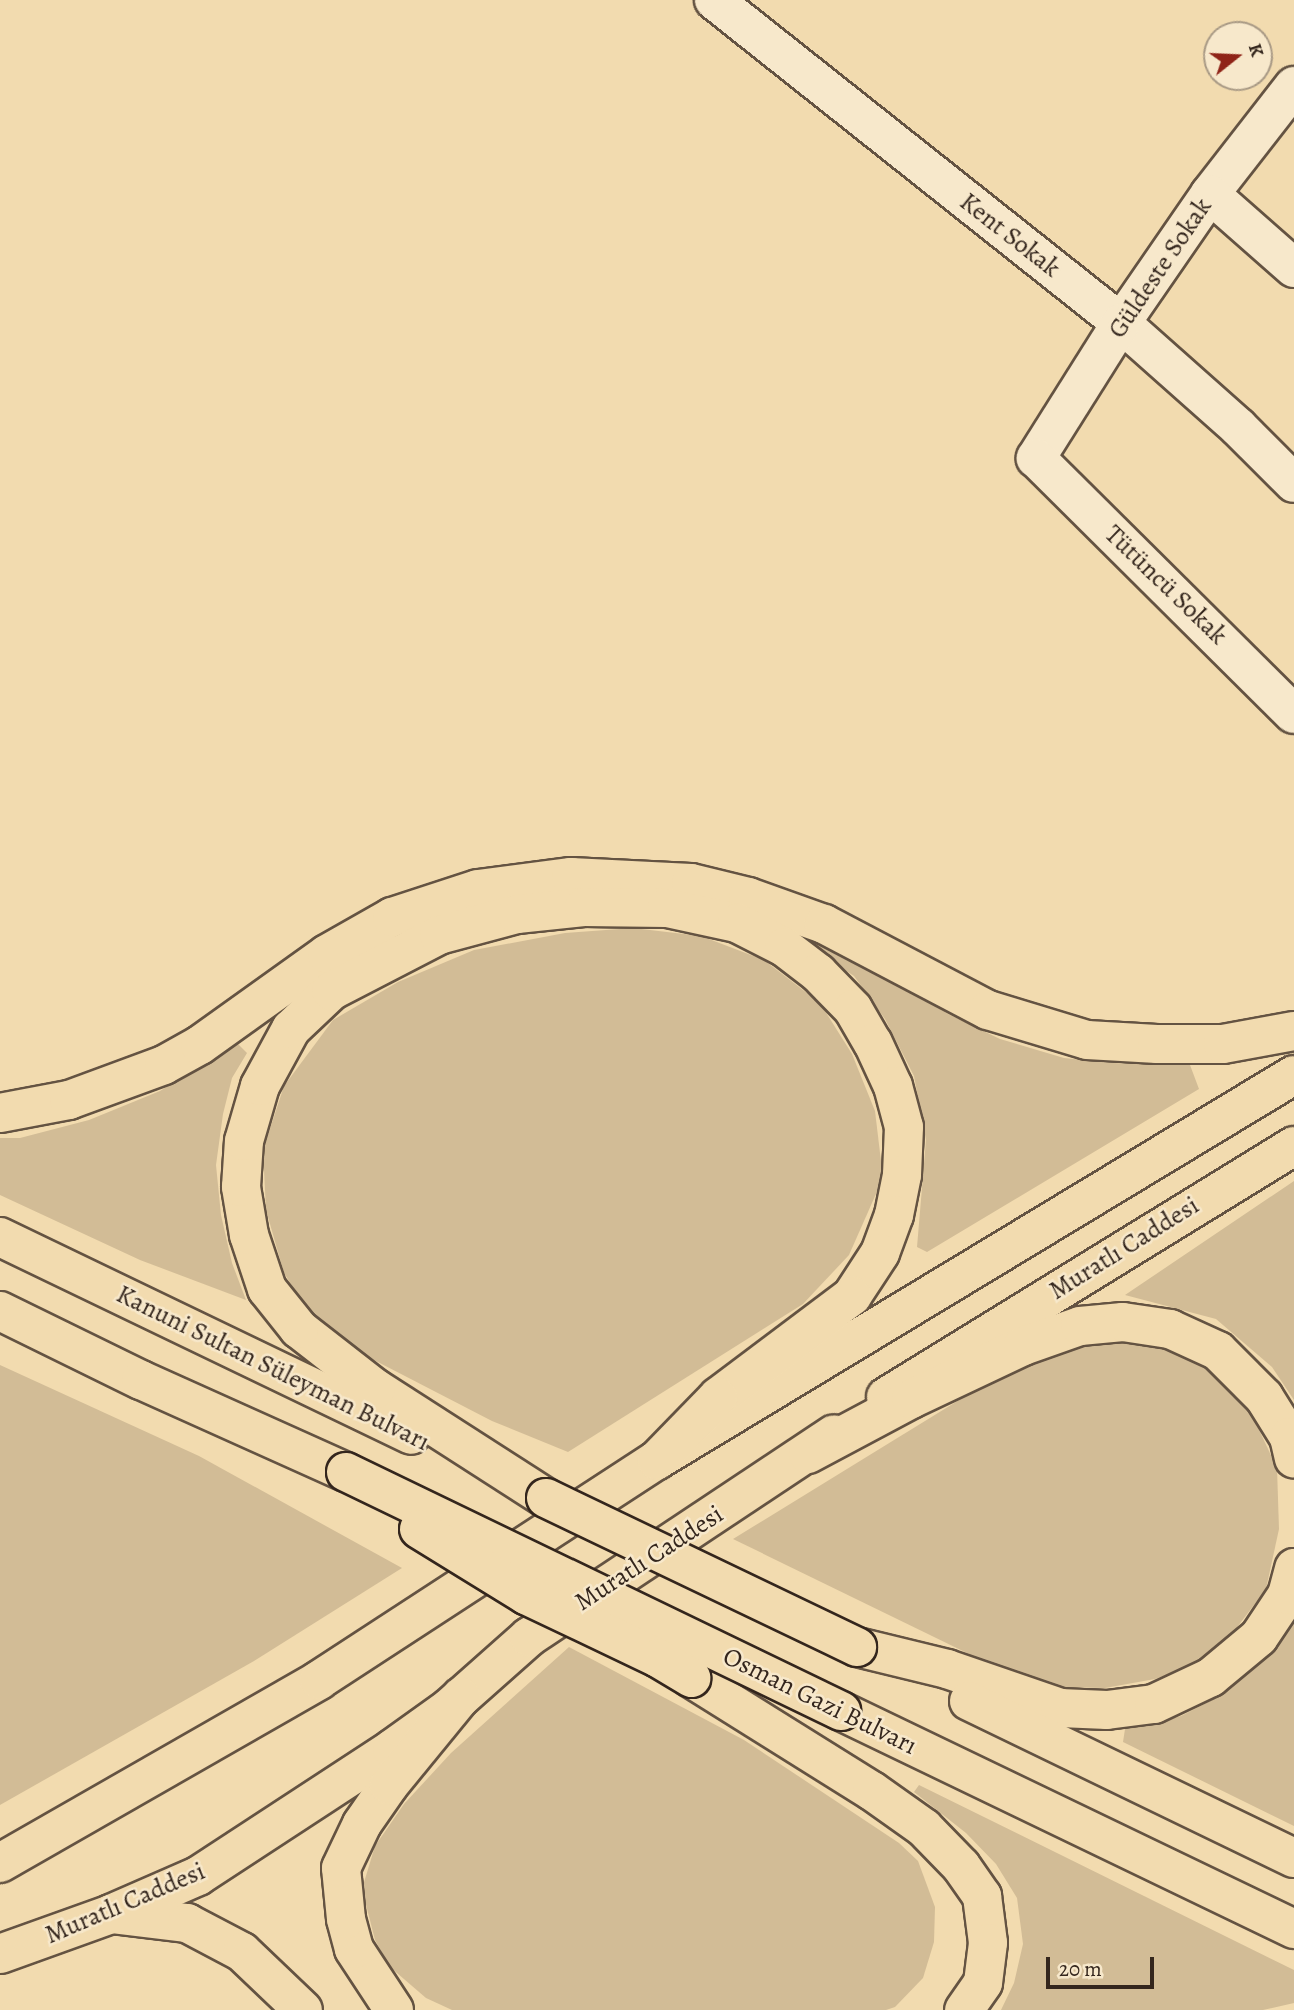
<!DOCTYPE html>
<meta charset="utf-8">
<style>
body{margin:0}
#map{position:relative;width:1294px;height:2010px;overflow:hidden;background:#f2dbaf;font-family:Alegreya,serif}
div>[style]{position:absolute}
.green>*{inset:0;background:#d2bc96}
.roads{filter:drop-shadow(2px 0 #645342) drop-shadow(-2px 0 #645342) drop-shadow(0 2px #645342) drop-shadow(0 -2px #645342)}
.minor>*{height:38px;margin:-19px;padding:0 19px;transform-origin:19px;border-radius:19px;background:#f7e8cb}
.major>*{height:38px;margin:-19px;padding:0 19px;transform-origin:19px;border-radius:19px;background:#f2dbaf}
.highway>*{height:38px;margin:-19px;padding:0 19px;transform-origin:19px;border-radius:19px;background:#f2dbaf}
.bridges{filter:drop-shadow(2px 0 #34261d) drop-shadow(-2px 0 #34261d) drop-shadow(0 2px #34261d) drop-shadow(0 -2px #34261d)}
.highway-bridge>*{height:38px;margin:-19px;padding:0 19px;transform-origin:19px;border-radius:19px;background:#f2dbaf}
span{translate:-50% -50%;white-space:nowrap;text-align:center;line-height:1.15;-webkit-text-stroke:5px #f7e8cb;paint-order:stroke}
.street-label{font-size:26px;color:#34261d}
.north{position:absolute;left:1203px;top:21px;width:70px;height:70px;box-sizing:border-box;background:#f7e8cb;border:2px solid #a99a85;border-radius:50%;rotate:72deg;font-size:19px;font-weight:700;line-height:28px;text-align:center;color:#34261d}
.north::after{content:'';display:block;margin:auto;width:24px;height:32px;background:#8f2418;clip-path:polygon(50% 0,100% 100%,50% 72%,0 100%)}
.scale{position:absolute;left:1046px;top:1957px;width:108px;height:32px;box-sizing:border-box;border:4px solid #34261d;border-top:0;padding-left:9px;font-size:21px;line-height:24px;white-space:nowrap;color:#34261d;-webkit-text-stroke:5px #f7e8cb;paint-order:stroke}
</style>
<div id="map">
<div class="green">
<i style="clip-path:polygon(633px 928px,701px 936px,764px 960px,820px 1003px,852px 1054px,875px 1111px,883px 1178px,849px 1255px,803px 1304px,568px 1452px,492px 1421px,343px 1344px,305px 1307px,284px 1273px,266px 1210px,263px 1150px,284px 1086px,333px 1020px,398px 982px,474px 950px,565px 933px)"></i>
<i style="clip-path:polygon(803px 932px,879px 972px,948px 1014px,1000px 1039px,1064px 1058px,1112px 1063px,1190px 1065px,1199px 1089px,927px 1252px,917px 1247px,926px 1140px,914px 1076px,885px 1019px,854px 976px,798px 939px)"></i>
<i style="clip-path:polygon(237px 1043px,247px 1053px,232px 1078px,223px 1114px,216px 1165px,221px 1215px,232px 1263px,246px 1300px,140px 1260px,0 1195px,0 1138px,20px 1138px,89px 1120px,160px 1091px)"></i>
<i style="clip-path:polygon(1294px 1181px,1294px 1400px,1272px 1367px,1216px 1319px,1125px 1295px)"></i>
<i style="clip-path:polygon(1110px 1338px,1170px 1347px,1219px 1373px,1253px 1417px,1277px 1468px,1279px 1529px,1266px 1589px,1232px 1634px,1196px 1664px,1155px 1679px,1105px 1688px,1057px 1687px,1006px 1672px,733px 1539px,977px 1389px,1066px 1349px)"></i>
<i style="clip-path:polygon(0 1365px,199px 1456px,402px 1568px,254px 1661px,0 1805px)"></i>
<i style="clip-path:polygon(1294px 1618px,1294px 1826px,1123px 1742px,1125px 1729px,1148px 1726px,1181px 1716px,1222px 1695px,1266px 1654px)"></i>
<i style="clip-path:polygon(569px 1647px,744px 1740px,899px 1843px,918px 1861px,935px 1907px,934px 1942px,923px 1978px,895px 2007px,886px 2010px,452px 2010px,426px 1998px,390px 1967px,375px 1940px,362px 1889px,375px 1846px,404px 1804px,451px 1753px)"></i>
<i style="clip-path:polygon(919px 1785px,1294px 1970px,1294px 2003px,1263px 2010px,1001px 2010px,1014px 1983px,1023px 1944px,1017px 1898px,996px 1864px,966px 1833px,914px 1792px)"></i>
</div>
<div class="roads">
<div class="minor">
<i style="left:714px;top:0;width:520px;rotate:38.44deg"></i>
<i style="left:1121px;top:323px;width:157px;rotate:41.6deg"></i>
<i style="left:1238px;top:427px;width:79px;rotate:45deg"></i>
<i style="left:1294px;top:86px;width:137px;rotate:127.9deg"></i>
<i style="left:1210px;top:194px;width:157px;rotate:124.6deg"></i>
<i style="left:1121px;top:323px;width:160px;rotate:122.2deg"></i>
<i style="left:1036px;top:458px;width:363px;rotate:44.8deg"></i>
<i style="left:1210px;top:194px;width:112px;rotate:41.4deg"></i>
</div>
<div class="major">
<i style="left:886px;top:1397px;width:479px;rotate:-31.6deg"></i>
<i style="left:0;top:1863px;width:368px;rotate:-29.8deg"></i>
<i style="left:319px;top:1680px;width:403px;rotate:-33.1deg"></i>
<i style="left:657px;top:1460px;width:744px;rotate:-31.15deg"></i>
<i style="left:0;top:1954px;width:118px;rotate:-19.8deg"></i>
<i style="left:111px;top:1914px;width:95px;rotate:-23.6deg"></i>
<i style="left:198px;top:1876px;width:232px;rotate:-33.2deg"></i>
<i style="left:392px;top:1749px;width:70px;rotate:-35.7deg"></i>
<i style="left:449px;top:1708px;width:107px;rotate:-41.6deg"></i>
<i style="left:529px;top:1637px;width:366px;rotate:-33.6deg"></i>
</div>
<div class="highway">
<i style="left:0;top:1113px;width:70px;rotate:-10.7deg"></i>
<i style="left:69px;top:1100px;width:101px;rotate:-20.2deg"></i>
<i style="left:164px;top:1065px;width:41px;rotate:-29.1deg"></i>
<i style="left:200px;top:1045px;width:156px;rotate:-35.6deg"></i>
<i style="left:327px;top:954px;width:75px;rotate:-29.6deg"></i>
<i style="left:392px;top:917px;width:90px;rotate:-18deg"></i>
<i style="left:478px;top:889px;width:94px;rotate:-7.4deg"></i>
<i style="left:571px;top:877px;width:120px;rotate:2.9deg"></i>
<i style="left:691px;top:883px;width:59px;rotate:13.8deg"></i>
<i style="left:748px;top:897px;width:81px;rotate:19.6deg"></i>
<i style="left:824px;top:924px;width:185px;rotate:27.7deg"></i>
<i style="left:988px;top:1010px;width:103px;rotate:16.9deg"></i>
<i style="left:1087px;top:1040px;width:70px;rotate:3.3deg"></i>
<i style="left:1157px;top:1044px;width:66px"></i>
<i style="left:1223px;top:1044px;width:72px;rotate:-10.4deg"></i>
<i style="left:0;top:1237px;width:456px;rotate:25.7deg"></i>
<i style="left:0;top:1311px;width:157px;rotate:26.1deg"></i>
<i style="left:141px;top:1380px;width:225px;rotate:24.2deg"></i>
<i style="left:808px;top:1454px;width:117px;rotate:-28.1deg"></i>
<i style="left:911px;top:1399px;width:124px;rotate:-25.3deg"></i>
<i style="left:1023px;top:1346px;width:60px;rotate:-19.3deg"></i>
<i style="left:1080px;top:1326px;width:43px;rotate:-5.3deg"></i>
<i style="left:1123px;top:1322px;width:48px;rotate:8.5deg"></i>
<i style="left:1170px;top:1329px;width:53px;rotate:24.6deg"></i>
<i style="left:1218px;top:1351px;width:65px;rotate:45deg"></i>
<i style="left:1264px;top:1397px;width:47px;rotate:58deg"></i>
<i style="left:1289px;top:1437px;width:22px;rotate:77deg"></i>
<i style="left:546px;top:1498px;width:202px;rotate:-147.3deg"></i>
<i style="left:376px;top:1389px;width:98px;rotate:-142.1deg"></i>
<i style="left:299px;top:1329px;width:51px;rotate:-128.7deg"></i>
<i style="left:267px;top:1289px;width:57px;rotate:-108.4deg"></i>
<i style="left:249px;top:1235px;width:49px;rotate:-99.5deg"></i>
<i style="left:241px;top:1187px;width:46px;rotate:-86.3deg"></i>
<i style="left:244px;top:1141px;width:57px;rotate:-73.8deg"></i>
<i style="left:260px;top:1086px;width:65px;rotate:-61.5deg"></i>
<i style="left:291px;top:1029px;width:55px;rotate:-43.5deg"></i>
<i style="left:331px;top:991px;width:122px;rotate:-27.4deg"></i>
<i style="left:439px;top:935px;width:81px;rotate:-15.1deg"></i>
<i style="left:517px;top:914px;width:67px;rotate:-6deg"></i>
<i style="left:584px;top:907px;width:83px;rotate:0.7deg"></i>
<i style="left:667px;top:908px;width:72px;rotate:12.1deg"></i>
<i style="left:737px;top:923px;width:53px;rotate:27.1deg"></i>
<i style="left:784px;top:947px;width:43px;rotate:37.4deg"></i>
<i style="left:818px;top:973px;width:50px;rotate:45.8deg"></i>
<i style="left:853px;top:1009px;width:39px;rotate:60deg"></i>
<i style="left:873px;top:1043px;width:47px;rotate:65.1deg"></i>
<i style="left:893px;top:1086px;width:42px;rotate:75deg"></i>
<i style="left:904px;top:1127px;width:48px;rotate:92.4deg"></i>
<i style="left:902px;top:1175px;width:41px;rotate:101.3deg"></i>
<i style="left:894px;top:1215px;width:40px;rotate:110.2deg"></i>
<i style="left:880px;top:1253px;width:51px;rotate:123.1deg"></i>
<i style="left:852px;top:1296px;width:168px;rotate:143deg"></i>
<i style="left:718px;top:1397px;width:88px;rotate:134.1deg"></i>
<i style="left:857px;top:1647px;width:93px;rotate:13.7deg"></i>
<i style="left:947px;top:1669px;width:120px;rotate:19deg"></i>
<i style="left:1060px;top:1708px;width:47px;rotate:2.4deg"></i>
<i style="left:1107px;top:1710px;width:47px;rotate:-7.3deg"></i>
<i style="left:1154px;top:1704px;width:63px;rotate:-25.3deg"></i>
<i style="left:1211px;top:1677px;width:62px;rotate:-39.8deg"></i>
<i style="left:1259px;top:1637px;width:50px;rotate:-56.3deg"></i>
<i style="left:1287px;top:1595px;width:28px;rotate:-75deg"></i>
<i style="left:691px;top:1678px;width:213px;rotate:32deg"></i>
<i style="left:872px;top:1791px;width:64px;rotate:35.4deg"></i>
<i style="left:924px;top:1828px;width:53px;rotate:45.8deg"></i>
<i style="left:961px;top:1866px;width:37px;rotate:55deg"></i>
<i style="left:982px;top:1896px;width:47px;rotate:82.7deg"></i>
<i style="left:988px;top:1943px;width:40px;rotate:97.1deg"></i>
<i style="left:983px;top:1983px;width:33px;rotate:125deg"></i>
<i style="left:969px;top:1701px;width:361px;rotate:25.8deg"></i>
<i style="left:841px;top:1711px;width:503px;rotate:25.7deg"></i>
<i style="left:111px;top:1914px;width:77px;rotate:6.8deg"></i>
<i style="left:187px;top:1923px;width:62px;rotate:27.8deg"></i>
<i style="left:242px;top:1952px;width:84px;rotate:43.6deg"></i>
<i style="left:394px;top:2010px;width:73px;rotate:-123.3deg"></i>
<i style="left:354px;top:1949px;width:31px;rotate:-105deg"></i>
<i style="left:346px;top:1919px;width:51px;rotate:-95.6deg"></i>
<i style="left:341px;top:1868px;width:49px;rotate:-64.5deg"></i>
<i style="left:362px;top:1824px;width:47px;rotate:-55.3deg"></i>
<i style="left:389px;top:1785px;width:114px;rotate:-50.7deg"></i>
</div>
</div>
<div class="bridges">
<div class="highway-bridge">
<i style="left:346px;top:1472px;width:550px;rotate:25.77deg"></i>
<i style="left:546px;top:1498px;width:345px;rotate:25.6deg"></i>
<i style="left:419px;top:1529px;width:126px;rotate:31.7deg"></i>
<i style="left:526px;top:1595px;width:146px;rotate:25.5deg"></i>
<i style="left:658px;top:1658px;width:39px;rotate:31deg"></i>
</div>
</div>
<div class="street-label">
<span style="left:1010px;top:235px;rotate:38deg">Kent Sokak</span>
<span style="left:1160px;top:268px;rotate:-56deg">Güldeste Sokak</span>
<span style="left:1166px;top:585px;rotate:44deg">Tütüncü Sokak</span>
<span style="left:1124px;top:1248px;rotate:-32deg">Muratlı Caddesi</span>
<span style="left:273px;top:1368px;rotate:26deg">Kanuni Sultan Süleyman Bulvarı</span>
<span style="left:649px;top:1558px;rotate:-33deg">Muratlı Caddesi</span>
<span style="left:820px;top:1701px;rotate:26deg">Osman Gazi Bulvarı</span>
<span style="left:125px;top:1903px;rotate:-23deg">Muratlı Caddesi</span>
</div>
<div class="north">K</div>
<div class="scale">20 m</div>
</div>
